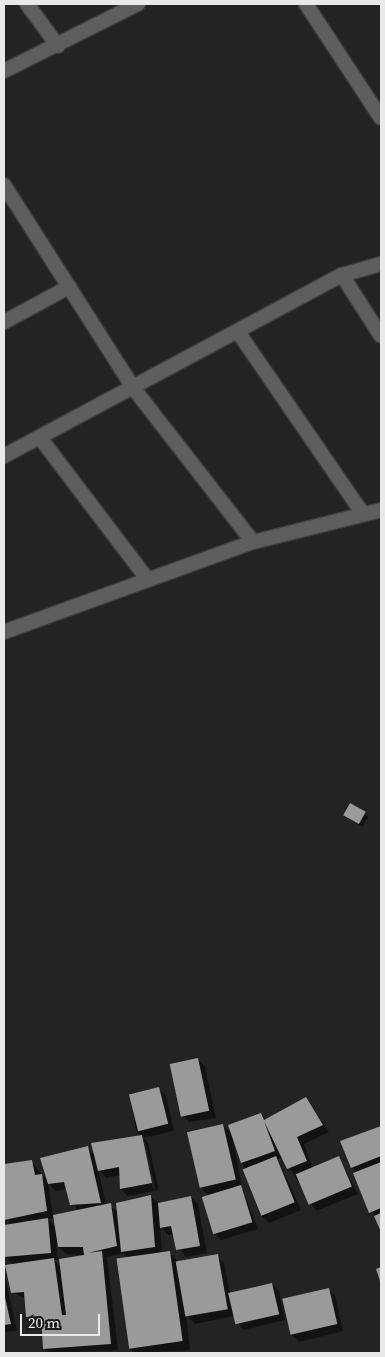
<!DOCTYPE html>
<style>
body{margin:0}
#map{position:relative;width:385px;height:1357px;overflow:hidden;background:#242224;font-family:"Source Serif 4",serif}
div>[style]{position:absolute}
.shadow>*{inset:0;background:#0007;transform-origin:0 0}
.building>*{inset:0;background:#9c999b;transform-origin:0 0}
.roads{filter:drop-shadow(1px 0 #3e3d3e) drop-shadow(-1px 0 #3e3d3e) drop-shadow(0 1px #3e3d3e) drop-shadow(0 -1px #3e3d3e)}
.minor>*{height:14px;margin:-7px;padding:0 7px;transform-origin:7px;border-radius:7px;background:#605d60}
span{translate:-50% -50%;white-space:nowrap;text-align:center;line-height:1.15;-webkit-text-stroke:5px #1b191b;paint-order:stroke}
.frame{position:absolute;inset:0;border:5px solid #eae9ea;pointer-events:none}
.scale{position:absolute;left:20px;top:1314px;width:80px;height:22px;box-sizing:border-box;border:2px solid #eae9ea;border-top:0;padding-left:6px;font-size:15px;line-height:18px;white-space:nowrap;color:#eae9ea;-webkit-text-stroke:4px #1b191b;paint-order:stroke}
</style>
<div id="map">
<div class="shadow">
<i style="left:350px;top:805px;width:22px;height:12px;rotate:32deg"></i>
<i style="clip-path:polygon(198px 1059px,205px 1067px,216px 1118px,189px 1122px,182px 1114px)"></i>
<i style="clip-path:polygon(evenodd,158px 1088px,166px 1096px,174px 1131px,143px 1138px,148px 1143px,159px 1190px,128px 1196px,121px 1189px,121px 1175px,106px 1178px,98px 1169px,106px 1205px,118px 1211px,151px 1196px,158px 1204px,191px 1197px,198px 1204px,207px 1253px,185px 1257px,174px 1234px,168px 1235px,160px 1226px,162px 1253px,169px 1252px,179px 1263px,217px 1256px,224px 1263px,230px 1294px,272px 1284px,279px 1291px,285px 1320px,243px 1330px,234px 1316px,195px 1324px,186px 1314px,190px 1350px,135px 1353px,129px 1347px,128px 1257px,123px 1253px,107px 1257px,118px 1350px,49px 1353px,44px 1348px,43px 1323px,34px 1324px,27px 1317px,26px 1299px,12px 1292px,14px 1265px,4px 1256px,4px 1261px,4px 1226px,11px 1225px,4px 1208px,4px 1166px,32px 1162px,48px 1182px,87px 1147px,95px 1156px,141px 1136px,136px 1131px,130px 1094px,158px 1088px,142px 1142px,145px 1142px,155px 1189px,153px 1189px,142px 1142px,158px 1088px,48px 1183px,56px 1191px,67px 1189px,78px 1211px,53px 1217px,48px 1183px,158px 1088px,55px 1218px,56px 1228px,48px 1219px,55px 1218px,158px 1088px,56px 1244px,66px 1254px,86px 1255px,62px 1268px,54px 1260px,58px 1260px,56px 1244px)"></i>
<i style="clip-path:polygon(306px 1098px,329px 1132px,304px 1144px,313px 1168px,339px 1158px,358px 1194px,316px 1211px,283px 1157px,278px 1159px,301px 1210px,269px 1223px,262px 1216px,229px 1126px,261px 1114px,266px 1120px)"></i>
<i style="clip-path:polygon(223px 1125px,232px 1134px,242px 1188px,258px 1229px,221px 1240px,214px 1233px,209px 1196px,201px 1188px)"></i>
<i style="clip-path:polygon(381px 1127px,381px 1229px,342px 1142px)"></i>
<i style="clip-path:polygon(4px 1272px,17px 1331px,4px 1332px)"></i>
<i style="clip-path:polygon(328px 1289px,335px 1296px,343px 1331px,299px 1342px,292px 1335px,283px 1300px)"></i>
</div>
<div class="building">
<i style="left:350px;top:803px;width:18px;height:14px;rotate:29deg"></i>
<i style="left:198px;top:1058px;width:54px;height:29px;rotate:78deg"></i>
<i style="left:159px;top:1087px;width:38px;height:31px;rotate:76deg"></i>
<i style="clip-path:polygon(306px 1097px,323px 1125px,297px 1137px,307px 1161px,287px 1169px,264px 1121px,275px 1151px,241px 1163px,228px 1125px,261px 1113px,264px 1120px)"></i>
<i style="left:223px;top:1124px;width:57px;height:37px;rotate:77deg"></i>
<i style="clip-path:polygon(381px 1126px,381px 1156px,351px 1168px,340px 1141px)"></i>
<i style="clip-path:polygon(142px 1135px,152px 1183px,120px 1189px,119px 1167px,98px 1171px,91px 1143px)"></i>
<i style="clip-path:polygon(88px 1146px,101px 1203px,70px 1205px,64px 1182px,48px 1184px,40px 1158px)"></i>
<i style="left:276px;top:1156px;width:50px;height:36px;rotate:68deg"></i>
<i style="left:339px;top:1156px;width:33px;height:47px;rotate:67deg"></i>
<i style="clip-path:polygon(32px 1160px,35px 1175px,42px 1174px,47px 1211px,4px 1220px,4px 1164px)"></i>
<i style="clip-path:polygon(381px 1162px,381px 1208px,369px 1213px,353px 1173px)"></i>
<i style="left:241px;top:1185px;width:39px;height:41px;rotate:73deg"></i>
<i style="clip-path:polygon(151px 1195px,155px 1247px,121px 1252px,116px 1203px)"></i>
<i style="clip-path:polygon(191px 1196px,200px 1246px,176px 1250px,171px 1226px,160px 1228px,158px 1203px)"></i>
<i style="clip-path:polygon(111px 1203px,117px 1246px,88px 1253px,102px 1251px,111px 1344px,43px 1349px,41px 1316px,26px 1317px,24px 1292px,11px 1293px,5px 1265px,54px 1258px,62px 1315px,66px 1315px,59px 1259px,84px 1255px,83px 1247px,58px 1247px,53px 1215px)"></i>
<i style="clip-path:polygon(381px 1213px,381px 1232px,374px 1216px)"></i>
<i style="clip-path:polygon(48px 1218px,51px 1253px,4px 1257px,4px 1225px)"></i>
<i style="left:170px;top:1251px;width:91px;height:54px;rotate:82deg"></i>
<i style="left:218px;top:1254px;width:56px;height:43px;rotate:80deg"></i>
<i style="clip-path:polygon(381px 1267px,381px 1284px,376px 1269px)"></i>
<i style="left:272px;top:1283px;width:32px;height:45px;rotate:77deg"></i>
<i style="left:329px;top:1288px;width:37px;height:48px;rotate:77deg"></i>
<i style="clip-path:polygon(4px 1293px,11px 1324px,4px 1325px)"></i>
</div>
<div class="roads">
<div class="minor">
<i style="left:27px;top:4px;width:52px;rotate:53.6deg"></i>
<i style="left:306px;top:4px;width:136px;rotate:56.7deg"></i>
<i style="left:4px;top:71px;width:150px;rotate:-26.6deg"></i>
<i style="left:4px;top:185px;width:242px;rotate:57.5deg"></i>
<i style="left:134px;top:389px;width:194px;rotate:52.1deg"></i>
<i style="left:253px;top:542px;width:132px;rotate:-14deg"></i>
<i style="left:342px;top:275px;width:72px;rotate:57.4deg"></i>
<i style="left:4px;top:322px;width:74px;rotate:-28.3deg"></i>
<i style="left:238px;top:332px;width:221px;rotate:55.5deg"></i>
<i style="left:41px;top:439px;width:177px;rotate:52.8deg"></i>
<i style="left:4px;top:456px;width:383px;rotate:-28.2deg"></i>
<i style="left:342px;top:275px;width:41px;rotate:-15.8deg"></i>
<i style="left:4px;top:632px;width:265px;rotate:-19.9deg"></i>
</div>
</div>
<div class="frame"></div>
<div class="scale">20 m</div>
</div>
